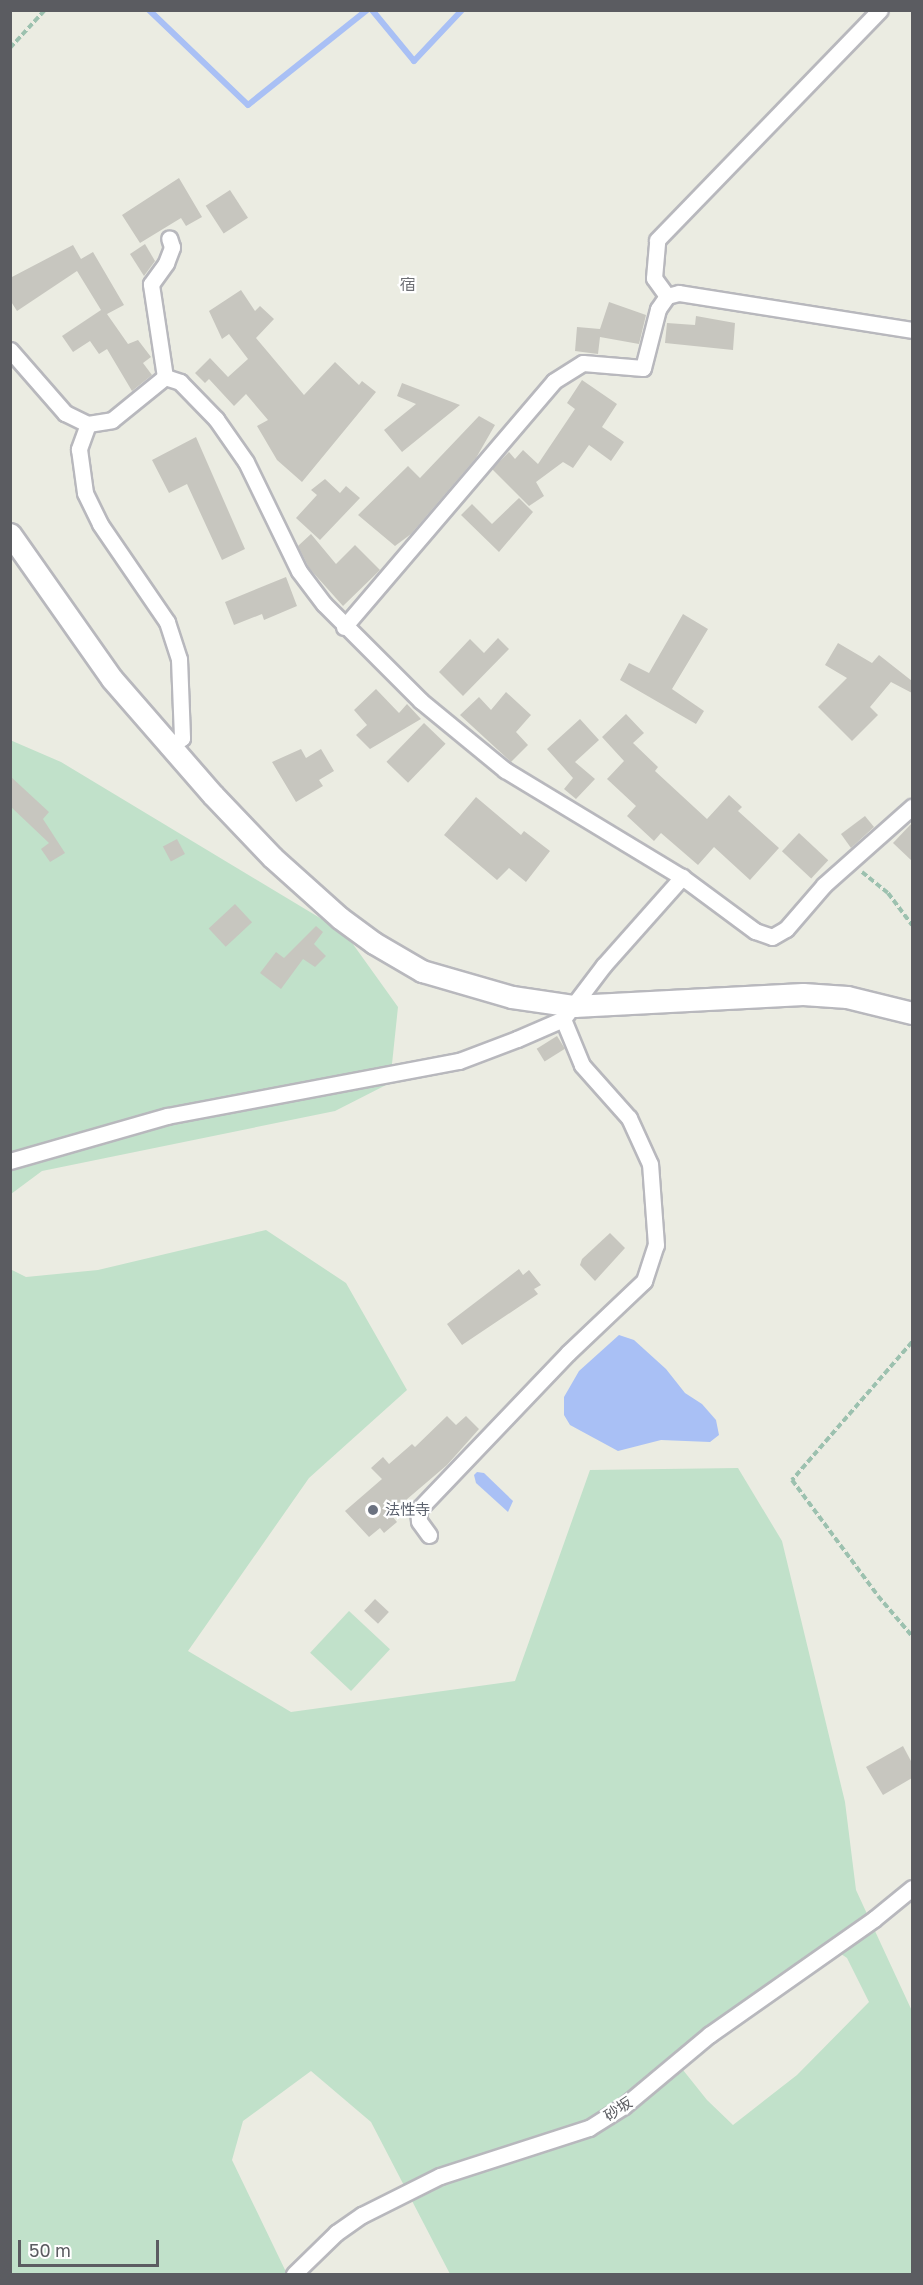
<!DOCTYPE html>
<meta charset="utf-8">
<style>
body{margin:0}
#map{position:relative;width:923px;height:2285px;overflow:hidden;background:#ebece2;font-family:"Golos Text","Noto Sans JP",sans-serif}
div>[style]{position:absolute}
.green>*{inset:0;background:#c1e1ca;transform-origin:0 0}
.water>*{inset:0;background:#a9c0f5}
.stream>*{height:6px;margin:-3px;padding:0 3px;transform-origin:3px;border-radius:3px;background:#a9c0f5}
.building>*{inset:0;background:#c7c6bf;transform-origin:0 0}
.path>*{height:4px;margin-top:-2px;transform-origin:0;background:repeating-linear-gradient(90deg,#9cc1af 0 6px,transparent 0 9px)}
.roads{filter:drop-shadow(2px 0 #b8b8bd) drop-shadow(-2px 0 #b8b8bd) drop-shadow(0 2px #b8b8bd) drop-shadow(0 -2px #b8b8bd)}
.street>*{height:15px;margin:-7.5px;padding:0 7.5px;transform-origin:7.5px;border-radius:7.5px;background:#fff}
.secondary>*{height:21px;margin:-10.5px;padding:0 10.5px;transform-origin:10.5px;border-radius:10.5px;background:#fff}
.dots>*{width:16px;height:16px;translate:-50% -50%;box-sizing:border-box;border:3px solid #fff;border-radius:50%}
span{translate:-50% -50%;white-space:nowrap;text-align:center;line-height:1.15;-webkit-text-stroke:4.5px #fff;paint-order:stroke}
.worship-label{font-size:15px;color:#5b616d}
.left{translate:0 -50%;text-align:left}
.street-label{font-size:15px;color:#5b5c61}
.neighbourhood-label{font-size:16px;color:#6c6e73}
.frame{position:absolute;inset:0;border:12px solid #5b5c61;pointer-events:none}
.scale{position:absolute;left:18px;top:2240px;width:141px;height:27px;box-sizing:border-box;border:3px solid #5b5c61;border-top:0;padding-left:8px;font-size:18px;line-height:21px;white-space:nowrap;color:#5b5c61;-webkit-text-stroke:4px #fff;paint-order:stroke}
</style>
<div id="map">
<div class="green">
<i style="clip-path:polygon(10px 740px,61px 762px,345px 933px,398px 1007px,390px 1083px,335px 1111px,42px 1171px,11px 1194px)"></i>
<i style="clip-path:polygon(evenodd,266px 1230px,346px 1283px,407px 1390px,309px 1478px,188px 1651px,291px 1712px,515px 1681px,590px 1470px,738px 1468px,782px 1541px,845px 1802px,856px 1890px,912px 2011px,912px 2274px,450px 2274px,371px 2122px,311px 2071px,243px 2121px,232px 2160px,287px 2274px,11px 2274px,10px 1269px,26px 1277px,98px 1270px,266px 1230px,825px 1943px,847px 1958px,869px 2002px,797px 2075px,733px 2125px,707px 2100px,671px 2055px,825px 1943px)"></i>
<i style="left:349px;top:1611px;width:56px;height:57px;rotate:43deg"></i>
</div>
<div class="water">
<i style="clip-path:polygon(619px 1335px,634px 1340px,666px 1369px,685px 1393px,702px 1404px,716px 1420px,719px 1435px,710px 1442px,661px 1440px,618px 1451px,570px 1425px,564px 1415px,564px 1397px,579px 1371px)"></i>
<i style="clip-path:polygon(477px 1472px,484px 1473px,513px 1501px,508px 1512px,476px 1483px,474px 1475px)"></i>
</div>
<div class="stream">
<i style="left:149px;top:10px;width:137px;rotate:43.8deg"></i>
<i style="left:248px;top:105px;width:152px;rotate:-38.6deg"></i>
<i style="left:372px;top:10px;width:66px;rotate:50.5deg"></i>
<i style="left:414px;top:61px;width:70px;rotate:-46.7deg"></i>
</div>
<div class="building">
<i style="clip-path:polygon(179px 178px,202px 217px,186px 226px,181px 218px,140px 243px,122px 215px)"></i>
<i style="left:230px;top:190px;width:33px;height:29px;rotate:57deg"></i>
<i style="clip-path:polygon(145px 244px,155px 261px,144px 276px,130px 254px)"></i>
<i style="clip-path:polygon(73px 245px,81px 259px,93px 252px,124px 305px,107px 314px,128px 344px,138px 340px,151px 357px,143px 363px,152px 375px,132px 391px,107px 349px,99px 354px,90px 341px,73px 352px,62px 336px,101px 310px,77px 271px,17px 311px,10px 300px,10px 278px)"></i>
<i style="clip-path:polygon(241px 290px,255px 311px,260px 306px,274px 319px,256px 338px,304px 395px,335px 362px,359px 385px,362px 381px,376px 392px,302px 482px,277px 460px,257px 426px,268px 420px,246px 394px,234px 406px,209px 379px,205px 383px,195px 373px,210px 358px,228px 377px,248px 359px,229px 334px,222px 339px,209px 311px)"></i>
<i style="clip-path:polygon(609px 302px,646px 315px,639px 344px,600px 337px,598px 354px,575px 351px,577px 327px,600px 329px)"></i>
<i style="clip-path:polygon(696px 316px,735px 323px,733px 350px,665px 343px,667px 323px,695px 325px)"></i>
<i style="clip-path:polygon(582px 380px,617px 404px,602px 427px,624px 442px,611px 461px,589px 445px,573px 468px,563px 462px,536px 482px,544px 496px,529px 506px,492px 469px,509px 452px,515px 459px,523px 450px,538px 464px,575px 409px,567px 403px)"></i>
<i style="clip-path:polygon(402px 383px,460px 405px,402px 452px,384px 430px,416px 404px,397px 396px)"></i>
<i style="clip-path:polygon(479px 416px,495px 425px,476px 458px,411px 534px,395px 546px,358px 515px,408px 466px,420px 478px)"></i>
<i style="clip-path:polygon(196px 437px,245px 549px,222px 560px,187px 484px,169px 493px,152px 460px)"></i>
<i style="clip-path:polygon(325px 479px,340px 493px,346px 486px,360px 498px,320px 540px,296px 518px,317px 495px,311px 490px)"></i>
<i style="clip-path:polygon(519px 498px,533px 512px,499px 552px,461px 515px,472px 504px,492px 524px)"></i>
<i style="clip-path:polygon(311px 534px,336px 564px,355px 545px,380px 570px,343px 606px,309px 568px,298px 546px)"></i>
<i style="clip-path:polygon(286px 577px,297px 606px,264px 620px,262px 614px,234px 625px,225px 602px)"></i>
<i style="clip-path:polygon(683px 614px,708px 629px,672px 689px,704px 711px,696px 724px,620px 680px,629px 663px,649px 673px)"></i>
<i style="clip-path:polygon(498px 638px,509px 649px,463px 696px,439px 672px,470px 639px,484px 653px)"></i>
<i style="clip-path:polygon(838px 643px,872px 663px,879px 655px,912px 681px,912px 693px,891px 682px,870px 707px,878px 715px,852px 741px,818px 707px,847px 678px,825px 665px)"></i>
<i style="clip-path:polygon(376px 689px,399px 713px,407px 704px,421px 719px,370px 749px,356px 735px,367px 725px,354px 710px)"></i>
<i style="clip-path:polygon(506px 692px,531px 715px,516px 732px,528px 745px,511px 762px,460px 715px,479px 697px,491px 710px)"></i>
<i style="clip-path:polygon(626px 714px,644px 733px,633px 743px,658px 767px,655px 771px,707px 819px,729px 795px,742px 807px,738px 811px,779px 848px,750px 880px,714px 847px,698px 865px,661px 833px,654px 841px,627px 816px,636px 806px,607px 779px,624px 761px,602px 737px)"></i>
<i style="clip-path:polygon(580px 719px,599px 740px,575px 762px,595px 779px,576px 799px,564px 789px,573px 778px,547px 749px)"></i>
<i style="left:424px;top:723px;width:30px;height:54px;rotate:44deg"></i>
<i style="clip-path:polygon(301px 749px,306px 758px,321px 749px,334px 771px,319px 780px,323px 786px,296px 802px,272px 762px)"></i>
<i style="clip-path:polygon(10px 776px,49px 812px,43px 819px,65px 853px,50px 862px,41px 849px,49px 843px,10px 806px)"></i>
<i style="clip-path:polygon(476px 797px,521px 835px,524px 831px,550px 851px,526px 882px,509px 868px,497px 880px,444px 835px)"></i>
<i style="clip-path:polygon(865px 816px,874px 827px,851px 848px,841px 834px)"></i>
<i style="clip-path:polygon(912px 823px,912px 861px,893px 843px)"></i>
<i style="left:799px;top:833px;width:40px;height:25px;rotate:43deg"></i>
<i style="left:177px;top:839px;width:17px;height:16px;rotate:62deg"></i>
<i style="left:235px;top:904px;width:25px;height:36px;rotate:47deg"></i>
<i style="clip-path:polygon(316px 926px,323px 932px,314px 944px,326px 956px,315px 967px,303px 959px,281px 989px,260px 973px,276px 952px,284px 958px)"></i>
<i style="left:557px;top:1036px;width:15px;height:24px;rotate:58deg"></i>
<i style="clip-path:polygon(610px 1233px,625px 1248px,595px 1281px,580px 1265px,582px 1259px)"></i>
<i style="clip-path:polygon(519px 1269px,523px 1275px,529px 1270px,541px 1285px,534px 1289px,538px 1294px,462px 1345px,447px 1324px)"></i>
<i style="clip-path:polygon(447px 1416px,456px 1425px,466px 1416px,479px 1429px,447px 1465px,399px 1506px,401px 1509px,392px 1516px,397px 1522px,384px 1533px,380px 1528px,369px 1537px,345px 1511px,382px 1479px,371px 1468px,383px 1457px,389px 1464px,412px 1444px,415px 1447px)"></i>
<i style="left:375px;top:1599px;width:19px;height:16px;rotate:43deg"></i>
<i style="clip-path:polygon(903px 1746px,912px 1763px,912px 1778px,883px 1795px,866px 1767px)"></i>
</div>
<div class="path">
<i style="left:10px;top:48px;width:52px;rotate:-47.4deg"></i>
<i style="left:862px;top:872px;width:33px;rotate:39deg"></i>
<i style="left:888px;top:893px;width:40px;rotate:53deg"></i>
<i style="left:912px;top:1342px;width:183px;rotate:131deg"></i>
<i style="left:792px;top:1480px;width:144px;rotate:53.4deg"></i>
<i style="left:878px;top:1596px;width:52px;rotate:49.6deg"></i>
</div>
<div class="roads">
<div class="street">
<i style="left:667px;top:296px;width:22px;rotate:-126deg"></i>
<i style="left:654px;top:278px;width:38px;rotate:-85deg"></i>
<i style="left:657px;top:240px;width:320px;rotate:-45.9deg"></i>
<i style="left:10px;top:350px;width:84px;rotate:48.9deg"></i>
<i style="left:65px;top:413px;width:25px;rotate:26deg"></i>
<i style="left:88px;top:424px;width:24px;rotate:-9deg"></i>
<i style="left:112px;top:420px;width:68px;rotate:-39.1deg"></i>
<i style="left:165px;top:377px;width:16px;rotate:18deg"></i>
<i style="left:180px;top:382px;width:52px;rotate:45.8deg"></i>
<i style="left:216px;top:419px;width:52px;rotate:55.1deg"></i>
<i style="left:246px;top:462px;width:121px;rotate:64.1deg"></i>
<i style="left:299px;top:571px;width:41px;rotate:52.9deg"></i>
<i style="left:324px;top:604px;width:137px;rotate:45deg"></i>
<i style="left:421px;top:701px;width:109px;rotate:39.4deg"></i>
<i style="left:505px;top:770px;width:207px;rotate:31.2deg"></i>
<i style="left:682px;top:877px;width:91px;rotate:36.5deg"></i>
<i style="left:755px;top:931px;width:18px;rotate:19deg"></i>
<i style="left:772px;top:937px;width:16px;rotate:-30deg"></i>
<i style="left:786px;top:929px;width:58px;rotate:-49.2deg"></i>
<i style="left:824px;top:885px;width:118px;rotate:-41.6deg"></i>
<i style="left:165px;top:377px;width:94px;rotate:-98.6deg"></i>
<i style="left:151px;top:284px;width:26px;rotate:-54deg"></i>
<i style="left:166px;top:263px;width:17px;rotate:-69deg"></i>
<i style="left:172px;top:247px;width:9px;rotate:-108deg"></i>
<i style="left:88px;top:424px;width:27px;rotate:110deg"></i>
<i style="left:79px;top:449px;width:44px;rotate:82.2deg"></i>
<i style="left:85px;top:493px;width:34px;rotate:64deg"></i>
<i style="left:100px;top:524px;width:119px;rotate:55.6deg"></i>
<i style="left:167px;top:622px;width:39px;rotate:72deg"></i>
<i style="left:179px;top:659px;width:79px;rotate:87.8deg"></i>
<i style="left:182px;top:738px;width:17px;rotate:147deg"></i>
<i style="left:344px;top:627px;width:323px;rotate:-49.5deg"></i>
<i style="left:554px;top:381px;width:34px;rotate:-32deg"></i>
<i style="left:583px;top:363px;width:60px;rotate:4.8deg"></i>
<i style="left:643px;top:368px;width:61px;rotate:-75.7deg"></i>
<i style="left:658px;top:309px;width:16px;rotate:-55deg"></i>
<i style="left:667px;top:296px;width:12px;rotate:-14deg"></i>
<i style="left:679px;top:293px;width:236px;rotate:9deg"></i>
<i style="left:10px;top:1161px;width:163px;rotate:-16deg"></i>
<i style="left:167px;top:1116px;width:297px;rotate:-10.7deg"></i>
<i style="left:459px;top:1061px;width:62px;rotate:-20.8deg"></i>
<i style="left:517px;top:1039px;width:50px;rotate:-23.5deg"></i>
<i style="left:563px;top:1019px;width:68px;rotate:-52.8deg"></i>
<i style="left:604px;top:965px;width:118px;rotate:-48.4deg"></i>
<i style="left:429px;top:1535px;width:17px;rotate:-126deg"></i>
<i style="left:419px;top:1521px;width:11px;rotate:-95deg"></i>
<i style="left:418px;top:1510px;width:217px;rotate:-46.3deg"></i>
<i style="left:568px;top:1353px;width:105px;rotate:-43.5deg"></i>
<i style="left:644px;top:1281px;width:38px;rotate:-72deg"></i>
<i style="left:656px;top:1245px;width:81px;rotate:-94.2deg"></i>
<i style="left:650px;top:1164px;width:51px;rotate:-114.5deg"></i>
<i style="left:629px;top:1118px;width:71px;rotate:-131.6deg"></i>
<i style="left:582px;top:1065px;width:50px;rotate:-112.4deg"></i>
<i style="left:294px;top:2274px;width:59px;rotate:-44.3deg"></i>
<i style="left:336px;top:2233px;width:32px;rotate:-35deg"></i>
<i style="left:362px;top:2215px;width:87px;rotate:-26.6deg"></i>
<i style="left:440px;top:2176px;width:157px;rotate:-17.9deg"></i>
<i style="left:589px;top:2128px;width:41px;rotate:-32.2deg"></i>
<i style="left:624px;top:2106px;width:111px;rotate:-39.9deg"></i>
<i style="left:709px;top:2035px;width:202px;rotate:-35.1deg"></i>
<i style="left:874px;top:1919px;width:49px;rotate:-39.2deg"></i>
</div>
<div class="secondary">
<i style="left:10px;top:534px;width:177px;rotate:54.9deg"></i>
<i style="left:112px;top:679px;width:154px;rotate:49deg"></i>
<i style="left:213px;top:795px;width:86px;rotate:46.4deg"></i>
<i style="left:272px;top:857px;width:91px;rotate:41.9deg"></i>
<i style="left:340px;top:918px;width:42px;rotate:36.3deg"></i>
<i style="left:374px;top:943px;width:56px;rotate:30.3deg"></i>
<i style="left:422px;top:971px;width:94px;rotate:16.1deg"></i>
<i style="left:512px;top:997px;width:63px;rotate:8.3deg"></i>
<i style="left:574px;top:1006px;width:229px;rotate:-3deg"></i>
<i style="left:803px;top:994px;width:44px;rotate:3.9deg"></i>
<i style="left:847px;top:997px;width:67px;rotate:13.8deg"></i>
</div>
</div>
<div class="dots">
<i style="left:373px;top:1510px;background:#6b7280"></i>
</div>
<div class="worship-label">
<span class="left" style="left:385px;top:1510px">法性寺</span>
</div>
<div class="street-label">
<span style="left:618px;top:2109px;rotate:-34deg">砂坂</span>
</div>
<div class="neighbourhood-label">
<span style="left:408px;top:284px">宿</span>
</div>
<div class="frame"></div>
<div class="scale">50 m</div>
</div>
